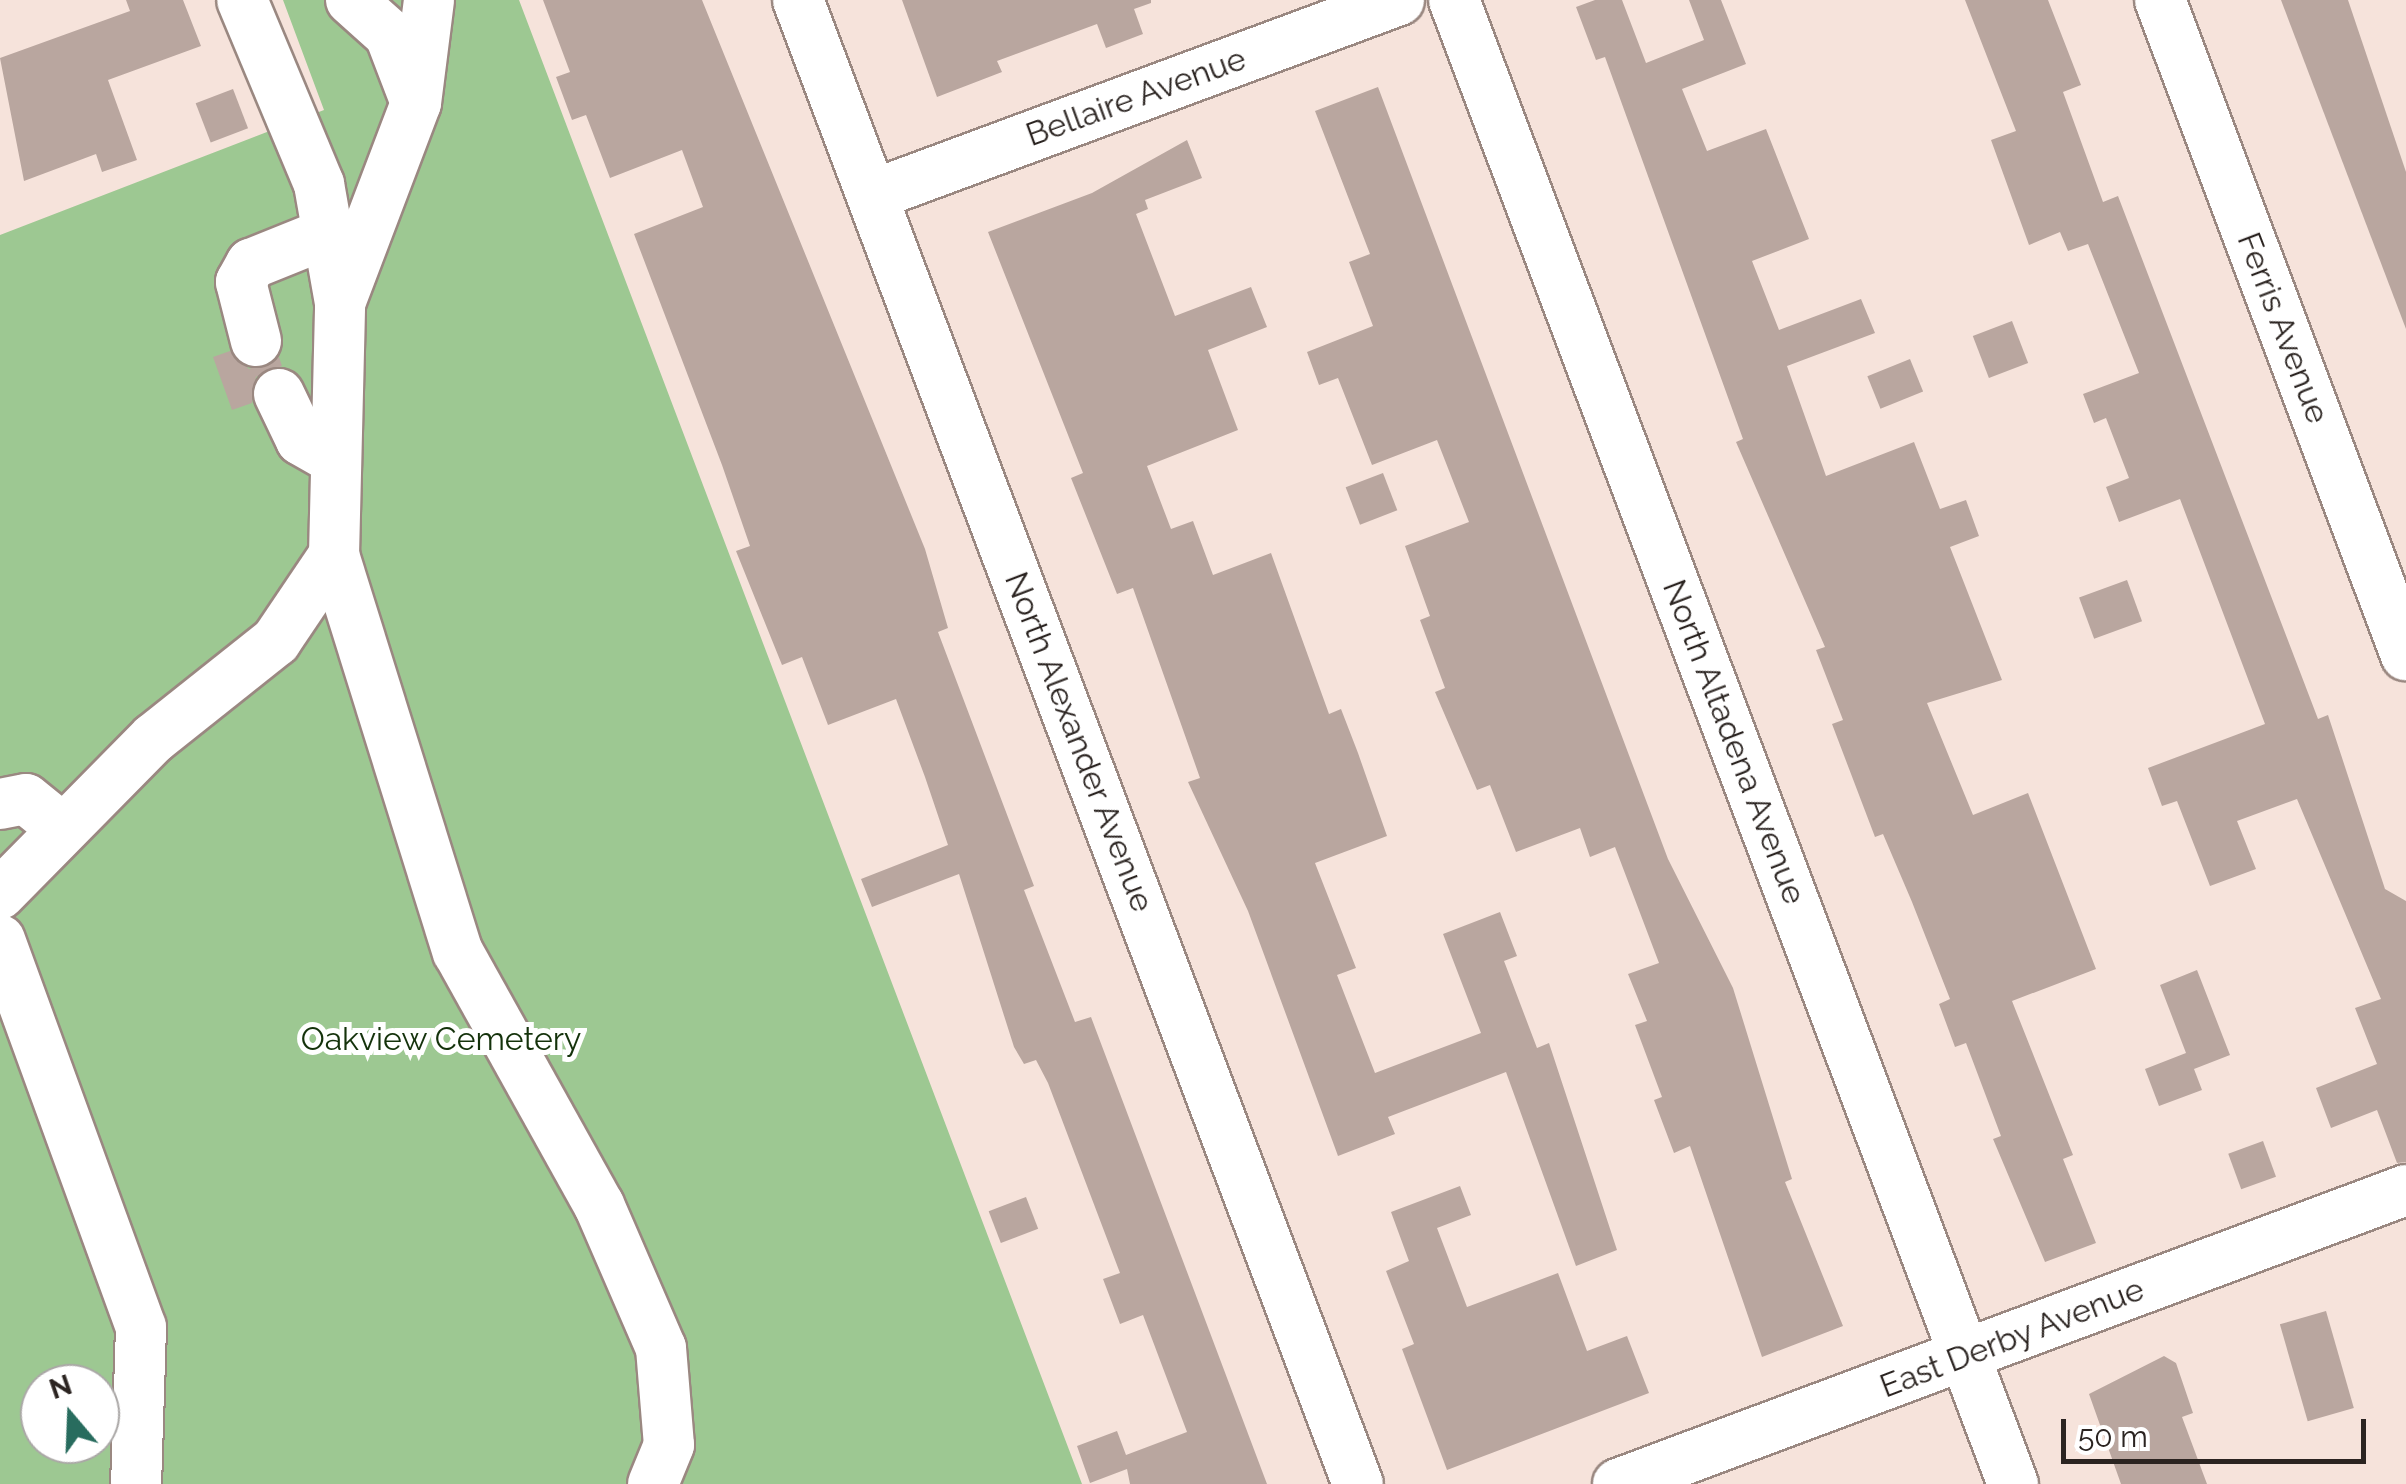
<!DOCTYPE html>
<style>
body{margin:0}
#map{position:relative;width:2406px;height:1484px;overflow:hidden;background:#f6e3db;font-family:Raleway,sans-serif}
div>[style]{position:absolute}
.green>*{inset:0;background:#9dc892}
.building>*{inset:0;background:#b9a69f;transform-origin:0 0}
.roads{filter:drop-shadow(2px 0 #9a8881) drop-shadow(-2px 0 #9a8881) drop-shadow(0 2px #9a8881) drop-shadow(0 -2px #9a8881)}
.minor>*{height:50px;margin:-25px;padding:0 25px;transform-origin:25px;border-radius:25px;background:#fff}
span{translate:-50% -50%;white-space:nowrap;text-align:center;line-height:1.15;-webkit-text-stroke:10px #fff;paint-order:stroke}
.street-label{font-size:32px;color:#2b2421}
.park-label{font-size:32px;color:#14320b}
.north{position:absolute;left:20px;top:1364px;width:100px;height:100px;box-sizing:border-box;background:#fff;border:2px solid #aaa7a6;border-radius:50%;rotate:341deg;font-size:28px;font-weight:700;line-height:40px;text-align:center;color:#2b2421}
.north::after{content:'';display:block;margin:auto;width:35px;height:45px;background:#286c5e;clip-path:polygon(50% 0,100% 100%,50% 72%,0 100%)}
.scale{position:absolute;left:2061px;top:1419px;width:305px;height:45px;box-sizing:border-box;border:5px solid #2b2421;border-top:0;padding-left:12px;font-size:30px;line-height:35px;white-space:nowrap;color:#2b2421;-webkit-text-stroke:8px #fff;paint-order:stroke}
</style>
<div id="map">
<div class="green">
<i style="clip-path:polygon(evenodd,283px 0,519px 0,1082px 1484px,0 1484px,0 235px,324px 110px,283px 0,40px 1384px,100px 1384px,100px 1444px,40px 1444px,40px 1384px)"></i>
</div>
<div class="building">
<i style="clip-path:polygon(126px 0,183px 0,201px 46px,108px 80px,137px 160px,102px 172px,96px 154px,24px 181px,0 58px,130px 11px)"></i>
<i style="clip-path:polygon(543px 0,702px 0,925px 549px,948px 628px,938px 632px,1034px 886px,1024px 890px,1075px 1022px,1091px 1017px,1267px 1484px,1130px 1484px,1127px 1469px,1090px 1483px,1077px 1446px,1117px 1431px,1126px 1455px,1187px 1432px,1143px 1315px,1120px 1324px,1103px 1279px,1120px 1273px,1048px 1083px,1036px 1060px,1024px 1064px,1014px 1047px,959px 874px,872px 907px,861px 879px,948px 845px,925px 777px,896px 699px,828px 725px,802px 657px,782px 665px,736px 551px,750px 546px,722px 465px,634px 234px,703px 207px,682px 150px,610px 178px,586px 115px,572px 120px,556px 77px,570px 72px)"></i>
<i style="clip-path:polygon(902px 0,1151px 0,1151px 3px,1134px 9px,1143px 34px,1106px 48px,1097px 24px,997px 61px,1002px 72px,937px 97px)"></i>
<i style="clip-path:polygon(1595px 0,1622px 0,1646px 63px,1704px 40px,1689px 0,1721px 0,1746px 64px,1682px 89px,1707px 151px,1766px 129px,1809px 239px,1752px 261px,1779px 330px,1861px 299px,1875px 333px,1787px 366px,1826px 476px,1914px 442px,1940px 509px,1966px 500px,1979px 536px,1950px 547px,2002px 680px,1927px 703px,1973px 815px,2028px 793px,2096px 969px,2012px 1001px,2073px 1155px,2063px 1159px,2096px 1243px,2045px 1262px,1993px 1139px,2001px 1136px,1966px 1043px,1955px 1047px,1939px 1004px,1950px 999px,1912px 902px,1883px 834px,1875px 837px,1832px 724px,1843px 720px,1816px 650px,1825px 647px,1736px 442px,1743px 439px,1605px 57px,1596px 60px,1576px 7px)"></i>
<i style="clip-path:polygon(1965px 0,2048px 0,2081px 85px,2063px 92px,2103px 202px,2118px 196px,2318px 719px,2328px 715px,2385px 889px,2406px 901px,2406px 1162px,2397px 1163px,2377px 1110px,2331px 1128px,2316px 1088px,2377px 1064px,2355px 1008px,2381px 999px,2297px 799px,2237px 821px,2256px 869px,2210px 886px,2177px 801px,2162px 806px,2148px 768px,2265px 724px,2180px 499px,2119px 522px,2106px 487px,2129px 478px,2106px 418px,2094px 423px,2083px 394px,2139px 373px,2088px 244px,2068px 251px,2060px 232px,2029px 245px,1991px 140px,2016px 131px)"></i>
<i style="clip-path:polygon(2281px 0,2348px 0,2406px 172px,2406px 329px)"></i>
<i style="clip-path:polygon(1378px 87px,1668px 859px,1733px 988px,1792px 1179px,1785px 1182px,1843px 1326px,1762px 1357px,1690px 1146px,1674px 1153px,1654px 1100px,1662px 1097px,1635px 1025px,1647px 1021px,1628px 974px,1659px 963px,1615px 847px,1590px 857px,1580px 828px,1516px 852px,1490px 785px,1477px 790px,1435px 692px,1445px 688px,1420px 620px,1430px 616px,1405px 546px,1469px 522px,1437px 440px,1372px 465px,1338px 378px,1319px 385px,1307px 352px,1373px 326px,1349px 262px,1370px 254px,1315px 111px)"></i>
<i style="left:233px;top:89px;width:42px;height:40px;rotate:69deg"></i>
<i style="clip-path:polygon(1187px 140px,1202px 178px,1145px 200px,1148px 209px,1136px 214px,1175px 316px,1251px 287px,1267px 327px,1208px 350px,1238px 430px,1147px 466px,1171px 529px,1193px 521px,1213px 575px,1271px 553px,1329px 714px,1341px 709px,1358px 753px,1387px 836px,1315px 863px,1356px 968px,1337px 975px,1375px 1073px,1481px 1033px,1443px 934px,1500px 912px,1517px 956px,1504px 961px,1537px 1048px,1549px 1043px,1617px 1250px,1576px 1266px,1506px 1072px,1388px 1117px,1395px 1134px,1338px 1156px,1248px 911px,1188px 782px,1200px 778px,1133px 588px,1117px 594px,1071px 478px,1083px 473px,988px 232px,1092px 193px)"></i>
<i style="left:2012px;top:321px;width:45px;height:42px;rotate:69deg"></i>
<i style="clip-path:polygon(230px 351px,249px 369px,279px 357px,282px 366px,256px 377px,252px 403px,232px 410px,213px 357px)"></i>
<i style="left:1910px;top:359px;width:35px;height:46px;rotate:68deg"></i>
<i style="left:1383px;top:473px;width:40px;height:40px;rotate:69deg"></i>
<i style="left:2127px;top:580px;width:44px;height:51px;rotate:70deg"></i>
<i style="clip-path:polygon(2197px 970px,2230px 1055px,2194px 1069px,2202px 1090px,2159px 1106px,2145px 1069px,2186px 1053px,2160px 985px)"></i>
<i style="left:2263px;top:1141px;width:38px;height:37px;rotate:70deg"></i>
<i style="clip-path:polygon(1460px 1186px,1471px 1215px,1437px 1228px,1467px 1307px,1558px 1273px,1587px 1351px,1627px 1336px,1649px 1393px,1447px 1470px,1402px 1349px,1414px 1344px,1386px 1271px,1409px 1261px,1391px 1212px)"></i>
<i style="left:1026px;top:1197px;width:34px;height:40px;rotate:69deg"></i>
<i style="left:2326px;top:1311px;width:101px;height:48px;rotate:74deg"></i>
<i style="clip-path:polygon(2164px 1356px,2176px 1363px,2193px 1413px,2182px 1417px,2207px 1484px,2121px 1484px,2089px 1394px)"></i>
</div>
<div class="roads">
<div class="minor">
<i style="left:351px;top:0;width:52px;rotate:41.9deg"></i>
<i style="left:390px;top:35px;width:67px;rotate:69.1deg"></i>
<i style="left:798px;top:0;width:1586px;rotate:69.33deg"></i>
<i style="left:1454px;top:0;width:1586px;rotate:69.36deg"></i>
<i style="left:2160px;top:0;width:700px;rotate:69.42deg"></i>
<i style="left:873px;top:195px;width:561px;rotate:-20.34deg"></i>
<i style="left:340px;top:303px;width:214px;rotate:-69.2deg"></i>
<i style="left:416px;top:103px;width:104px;rotate:-82.8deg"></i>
<i style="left:256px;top:341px;width:61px;rotate:-104.3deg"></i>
<i style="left:241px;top:282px;width:21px;rotate:-61deg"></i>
<i style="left:251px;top:264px;width:83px;rotate:-21.9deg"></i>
<i style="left:279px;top:394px;width:51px;rotate:64.4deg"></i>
<i style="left:301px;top:440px;width:40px;rotate:29.7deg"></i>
<i style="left:334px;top:555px;width:416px;rotate:72.7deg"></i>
<i style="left:458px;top:952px;width:290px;rotate:60.9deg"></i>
<i style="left:599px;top:1205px;width:156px;rotate:66.6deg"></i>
<i style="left:661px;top:1348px;width:97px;rotate:85.3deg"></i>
<i style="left:669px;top:1445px;width:42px;rotate:112.3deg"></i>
<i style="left:0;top:804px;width:26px;rotate:-11deg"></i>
<i style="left:26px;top:799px;width:46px;rotate:38.9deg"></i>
<i style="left:0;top:894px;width:219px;rotate:-45.4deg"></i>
<i style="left:154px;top:738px;width:156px;rotate:-38.5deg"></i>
<i style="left:276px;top:641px;width:104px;rotate:-56deg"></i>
<i style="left:334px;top:555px;width:252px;rotate:-88.6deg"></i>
<i style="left:340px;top:303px;width:121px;rotate:-100deg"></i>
<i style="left:319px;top:184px;width:199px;rotate:-112.7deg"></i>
<i style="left:0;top:940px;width:412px;rotate:70deg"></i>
<i style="left:141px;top:1327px;width:157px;rotate:91.8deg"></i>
<i style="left:1618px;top:1484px;width:841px;rotate:-20.46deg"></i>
</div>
</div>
<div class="street-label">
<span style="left:1136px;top:97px;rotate:-20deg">Bellaire Avenue</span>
<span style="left:2283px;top:328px;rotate:69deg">Ferris Avenue</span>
<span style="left:1079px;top:742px;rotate:69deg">North Alexander Avenue</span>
<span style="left:1734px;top:742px;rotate:69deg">North Altadena Avenue</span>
<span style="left:2012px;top:1338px;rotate:-21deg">East Derby Avenue</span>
</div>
<div class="park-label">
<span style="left:441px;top:1039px">Oakview Cemetery</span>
</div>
<div class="north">N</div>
<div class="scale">50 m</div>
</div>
